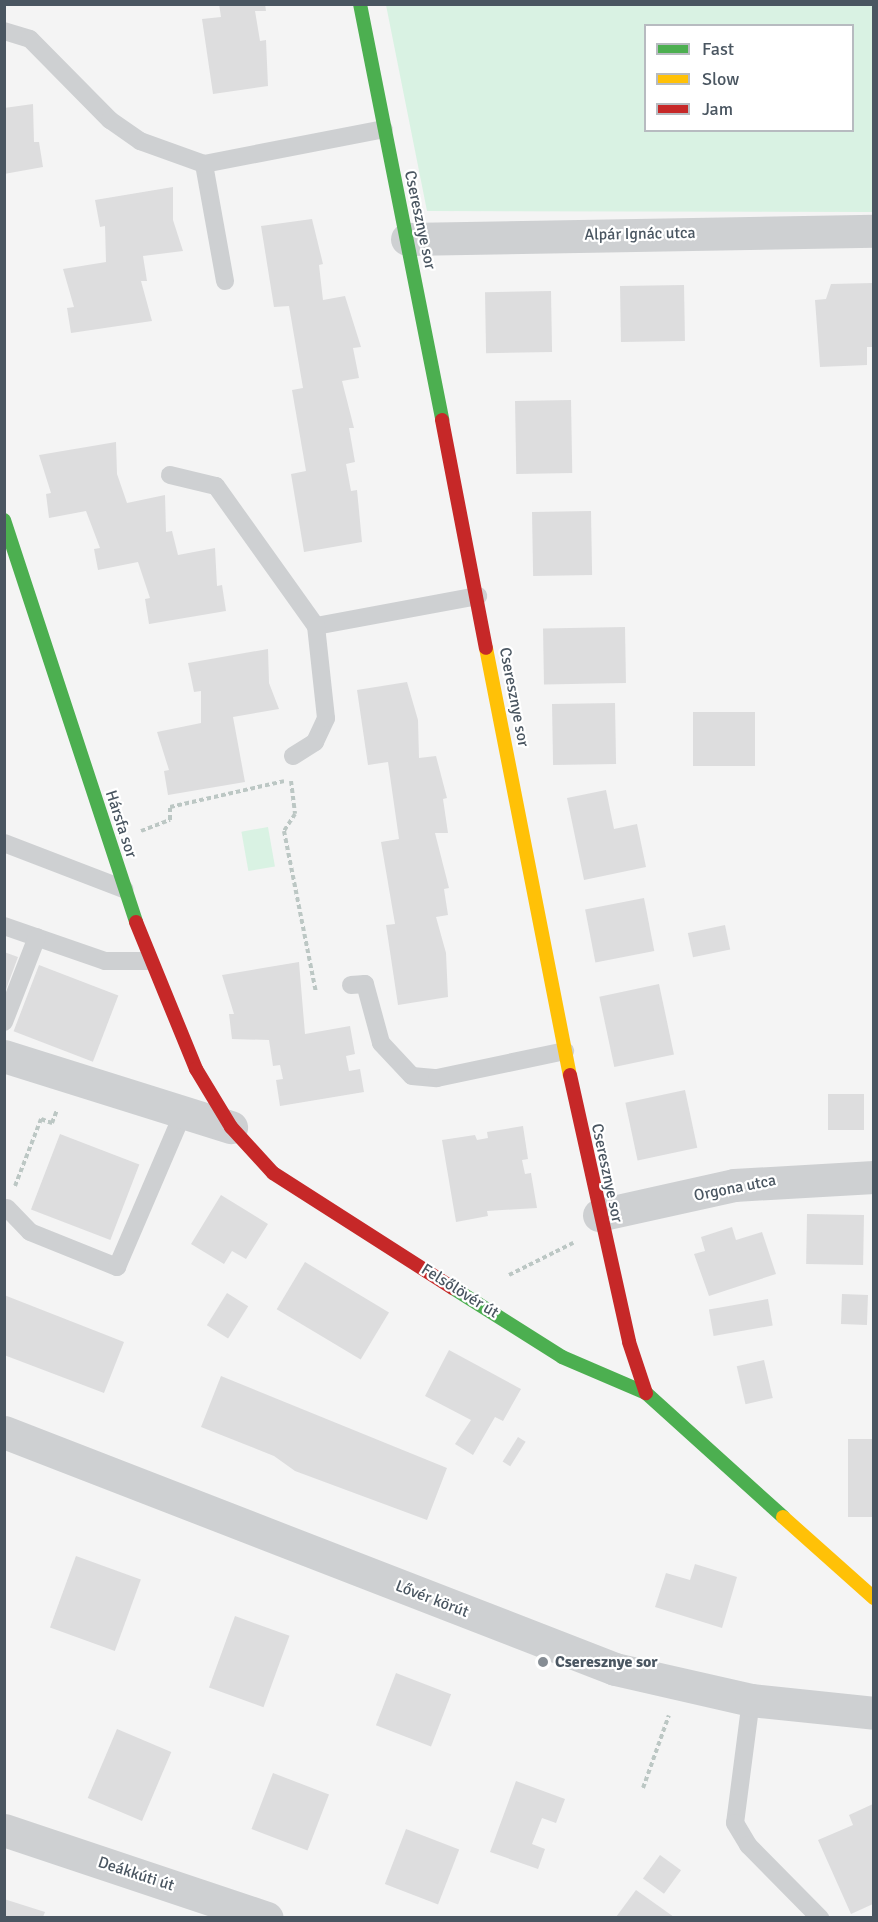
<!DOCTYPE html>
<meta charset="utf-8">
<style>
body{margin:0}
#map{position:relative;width:878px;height:1922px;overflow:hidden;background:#f4f4f4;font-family:Signika,sans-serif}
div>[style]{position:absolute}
.green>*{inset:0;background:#d9f2e3;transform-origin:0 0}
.building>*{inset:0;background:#ddddde;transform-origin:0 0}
.path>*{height:4px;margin-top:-2px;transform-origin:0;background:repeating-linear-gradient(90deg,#bcc7c4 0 4.5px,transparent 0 7.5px)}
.lane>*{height:18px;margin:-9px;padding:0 9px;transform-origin:9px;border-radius:9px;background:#ced0d2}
.street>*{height:33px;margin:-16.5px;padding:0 16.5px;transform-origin:16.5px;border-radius:16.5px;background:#ced0d2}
.fast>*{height:14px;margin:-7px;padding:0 7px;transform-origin:7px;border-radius:7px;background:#4caf50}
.slow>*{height:14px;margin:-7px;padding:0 7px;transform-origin:7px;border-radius:7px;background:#ffc107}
.jam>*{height:14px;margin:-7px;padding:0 7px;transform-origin:7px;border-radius:7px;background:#c62828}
.dots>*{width:16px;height:16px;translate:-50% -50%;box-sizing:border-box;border:3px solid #fff;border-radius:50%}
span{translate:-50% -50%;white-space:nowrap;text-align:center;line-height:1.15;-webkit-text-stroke:4.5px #fff;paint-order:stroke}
.street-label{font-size:16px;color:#4a5661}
.poi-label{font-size:16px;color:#4a5661;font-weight:700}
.left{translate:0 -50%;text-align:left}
.frame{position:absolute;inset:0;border:6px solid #4a5661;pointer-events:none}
.legend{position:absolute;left:644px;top:24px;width:210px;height:108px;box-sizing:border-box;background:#fff;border:2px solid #b7bbc0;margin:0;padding:8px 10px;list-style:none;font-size:18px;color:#4a5661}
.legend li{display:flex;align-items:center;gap:12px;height:30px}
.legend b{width:30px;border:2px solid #b7bbc0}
</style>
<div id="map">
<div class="green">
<i style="clip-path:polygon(evenodd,386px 5px,873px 5px,873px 212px,427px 211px,386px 5px,646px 26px,852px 26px,852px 130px,646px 130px,646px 26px)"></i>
<i style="left:268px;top:827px;width:40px;height:27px;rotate:80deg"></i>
</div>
<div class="building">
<i style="clip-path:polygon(219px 4px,265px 4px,266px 11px,255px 11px,260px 41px,266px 40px,268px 86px,213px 94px,202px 19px,221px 17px)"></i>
<i style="clip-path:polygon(33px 104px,34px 142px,39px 142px,43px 167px,4px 174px,4px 108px)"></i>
<i style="clip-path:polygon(173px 187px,173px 220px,183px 251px,143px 256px,147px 281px,141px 281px,152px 321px,71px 333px,67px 308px,74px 307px,63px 269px,106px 262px,105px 226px,100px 227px,95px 200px)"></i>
<i style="clip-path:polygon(312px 219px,323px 264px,319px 265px,323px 300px,345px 296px,361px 347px,353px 348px,359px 378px,342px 381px,354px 428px,349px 428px,355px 462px,346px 464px,351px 491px,357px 490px,362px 542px,304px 552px,291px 474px,306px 471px,292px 390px,303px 388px,289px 306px,274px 307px,261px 226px)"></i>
<i style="clip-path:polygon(873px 283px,873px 347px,867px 347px,867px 365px,820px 367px,815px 300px,826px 299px,831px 284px)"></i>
<i style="left:684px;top:285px;width:56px;height:64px;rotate:89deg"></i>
<i style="left:551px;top:291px;width:61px;height:66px;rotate:89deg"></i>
<i style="left:571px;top:400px;width:73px;height:56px;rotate:89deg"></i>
<i style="clip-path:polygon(116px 442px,117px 474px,127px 503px,165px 495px,166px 532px,172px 531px,178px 555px,215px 548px,217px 586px,222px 585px,226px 611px,149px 624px,145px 599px,150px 598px,138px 562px,98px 570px,94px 549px,100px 548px,86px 511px,49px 518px,46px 494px,51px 493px,39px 455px)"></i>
<i style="left:591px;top:511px;width:64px;height:59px;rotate:89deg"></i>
<i style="left:625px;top:627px;width:56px;height:82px;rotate:89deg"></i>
<i style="clip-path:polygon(268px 649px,269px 683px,279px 709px,233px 717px,245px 782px,168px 795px,164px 771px,169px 770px,157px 732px,201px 723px,201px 691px,194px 692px,188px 663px)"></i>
<i style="clip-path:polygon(407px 682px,418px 720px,419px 758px,436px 756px,447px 798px,443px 799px,448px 833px,435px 833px,449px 888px,444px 889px,448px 915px,436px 917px,446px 953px,448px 997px,398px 1005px,386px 925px,395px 924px,381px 842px,399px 839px,388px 762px,368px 765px,357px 690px)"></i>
<i style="left:615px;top:703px;width:61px;height:63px;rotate:89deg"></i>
<i style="left:693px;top:712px;width:62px;height:54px"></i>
<i style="clip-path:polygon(606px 790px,614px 829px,637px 824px,646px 867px,584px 880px,567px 798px)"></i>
<i style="left:644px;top:898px;width:54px;height:60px;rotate:79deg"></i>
<i style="left:725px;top:925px;width:25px;height:38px;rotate:78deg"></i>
<i style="clip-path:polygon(4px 952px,18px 957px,5px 992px,4px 992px)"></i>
<i style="clip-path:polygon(299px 962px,305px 1034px,350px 1026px,355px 1054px,346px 1056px,349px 1071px,360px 1069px,364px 1092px,280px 1106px,276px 1080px,283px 1079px,280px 1065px,273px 1066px,269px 1040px,232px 1039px,229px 1014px,234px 1014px,222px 975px)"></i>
<i style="left:39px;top:965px;width:85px;height:71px;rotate:21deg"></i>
<i style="left:659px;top:984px;width:72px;height:61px;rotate:78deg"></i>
<i style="left:685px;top:1090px;width:59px;height:61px;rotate:78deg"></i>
<i style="left:828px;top:1094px;width:36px;height:36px"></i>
<i style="clip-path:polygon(523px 1126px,528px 1159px,522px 1160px,525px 1174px,531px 1173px,537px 1208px,487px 1211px,488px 1216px,456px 1222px,442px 1140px,475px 1135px,477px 1140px,488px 1138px,487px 1132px)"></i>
<i style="left:60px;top:1134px;width:85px;height:81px;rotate:21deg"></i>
<i style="clip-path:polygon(221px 1195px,268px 1224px,246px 1259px,232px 1251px,224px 1264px,191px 1244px)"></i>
<i style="left:807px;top:1214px;width:57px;height:50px;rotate:1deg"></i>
<i style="clip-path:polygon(732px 1227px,736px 1240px,762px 1232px,776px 1274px,709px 1296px,694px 1254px,705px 1251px,701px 1237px)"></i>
<i style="left:305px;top:1262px;width:98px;height:55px;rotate:31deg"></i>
<i style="left:227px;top:1293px;width:25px;height:38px;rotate:32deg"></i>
<i style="left:842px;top:1294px;width:26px;height:30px;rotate:2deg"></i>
<i style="clip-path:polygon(4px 1295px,124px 1342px,104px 1393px,4px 1355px)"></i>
<i style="left:768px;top:1299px;width:27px;height:60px;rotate:80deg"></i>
<i style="clip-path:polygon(449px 1350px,521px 1389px,503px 1421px,495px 1417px,473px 1455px,455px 1444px,471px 1420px,425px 1396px)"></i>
<i style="left:764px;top:1360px;width:39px;height:28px;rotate:77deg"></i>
<i style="clip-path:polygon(221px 1376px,447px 1468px,427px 1520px,295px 1471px,274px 1456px,201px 1427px)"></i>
<i style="left:518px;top:1437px;width:9px;height:29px;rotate:32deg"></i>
<i style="left:848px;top:1439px;width:25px;height:78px"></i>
<i style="left:76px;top:1556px;width:69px;height:76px;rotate:20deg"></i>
<i style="clip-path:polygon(695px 1564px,737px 1577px,722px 1628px,655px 1607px,666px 1573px,690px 1580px)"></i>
<i style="left:235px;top:1616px;width:58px;height:76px;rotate:20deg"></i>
<i style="left:396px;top:1673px;width:59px;height:56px;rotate:21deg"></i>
<i style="left:117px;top:1729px;width:59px;height:75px;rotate:23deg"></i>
<i style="left:273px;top:1773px;width:60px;height:60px;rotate:21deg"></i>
<i style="clip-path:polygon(516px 1781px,565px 1799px,556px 1823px,542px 1818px,532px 1844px,545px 1849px,538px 1869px,490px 1852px)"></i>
<i style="clip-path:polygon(873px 1804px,873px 1904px,851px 1914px,818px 1840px,853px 1825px,849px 1815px)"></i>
<i style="left:406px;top:1829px;width:57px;height:59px;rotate:21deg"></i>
<i style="left:660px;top:1855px;width:26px;height:29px;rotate:36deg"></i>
<i style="clip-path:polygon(636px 1890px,674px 1917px,616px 1917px)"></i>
<i style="clip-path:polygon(4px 1899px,45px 1912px,43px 1917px,4px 1917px)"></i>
</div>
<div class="path">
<i style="left:291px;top:781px;width:33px;rotate:83deg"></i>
<i style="left:295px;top:814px;width:20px;rotate:123deg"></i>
<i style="left:284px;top:831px;width:164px;rotate:78.8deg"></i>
<i style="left:141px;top:831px;width:31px;rotate:-21deg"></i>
<i style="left:170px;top:820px;width:13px;rotate:-90deg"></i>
<i style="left:170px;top:807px;width:117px;rotate:-12.8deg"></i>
<i style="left:15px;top:1186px;width:72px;rotate:-68.8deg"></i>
<i style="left:41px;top:1119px;width:12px;rotate:20deg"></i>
<i style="left:52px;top:1123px;width:14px;rotate:-69deg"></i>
<i style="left:509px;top:1275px;width:72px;rotate:-26.6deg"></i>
<i style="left:643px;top:1788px;width:77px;rotate:-70.4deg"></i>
</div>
<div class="lane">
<i style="left:4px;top:31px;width:27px;rotate:17deg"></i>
<i style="left:30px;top:39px;width:114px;rotate:45.4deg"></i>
<i style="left:110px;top:120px;width:37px;rotate:35deg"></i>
<i style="left:140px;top:141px;width:68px;rotate:19.8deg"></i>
<i style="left:225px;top:281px;width:119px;rotate:-100.2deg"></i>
<i style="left:204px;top:164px;width:183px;rotate:-11deg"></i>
<i style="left:170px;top:475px;width:47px;rotate:13.4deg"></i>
<i style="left:216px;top:486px;width:172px;rotate:54.5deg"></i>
<i style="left:316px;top:626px;width:165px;rotate:-10.5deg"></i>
<i style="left:293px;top:756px;width:26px;rotate:-32deg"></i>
<i style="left:315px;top:742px;width:26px;rotate:-65deg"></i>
<i style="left:326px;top:718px;width:93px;rotate:-96.2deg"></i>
<i style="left:4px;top:843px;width:129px;rotate:21deg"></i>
<i style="left:4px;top:926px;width:107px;rotate:19.1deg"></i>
<i style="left:105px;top:961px;width:44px"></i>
<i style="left:351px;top:985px;width:14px;rotate:-4deg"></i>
<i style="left:365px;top:984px;width:61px;rotate:74.8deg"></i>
<i style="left:381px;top:1043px;width:45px;rotate:46.8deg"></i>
<i style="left:412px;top:1076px;width:25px;rotate:5deg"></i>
<i style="left:437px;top:1078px;width:131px;rotate:-11.9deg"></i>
<i style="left:4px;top:1022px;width:91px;rotate:-68.8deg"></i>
<i style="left:7px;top:1208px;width:33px;rotate:46deg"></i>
<i style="left:30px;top:1232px;width:94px;rotate:21.9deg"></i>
<i style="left:117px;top:1267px;width:170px;rotate:-66.8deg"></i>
<i style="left:751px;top:1700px;width:124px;rotate:97.4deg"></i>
<i style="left:735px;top:1823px;width:26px;rotate:59deg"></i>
<i style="left:748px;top:1845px;width:103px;rotate:45.4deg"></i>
</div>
<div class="street">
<i style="left:407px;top:239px;width:467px;rotate:-1deg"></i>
<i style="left:4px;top:1056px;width:238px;rotate:17.4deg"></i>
<i style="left:599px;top:1215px;width:138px;rotate:-12.5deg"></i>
<i style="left:734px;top:1185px;width:140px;rotate:-3.3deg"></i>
<i style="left:4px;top:1432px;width:655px;rotate:21.2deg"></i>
<i style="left:615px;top:1669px;width:139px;rotate:12.8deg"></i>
<i style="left:751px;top:1700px;width:124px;rotate:6deg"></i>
<i style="left:4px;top:1830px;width:277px;rotate:18.5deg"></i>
</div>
<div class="fast">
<i style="left:360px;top:4px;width:424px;rotate:78.8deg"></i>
<i style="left:4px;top:520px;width:423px;rotate:71.8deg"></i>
<i style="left:453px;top:1288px;width:129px;rotate:32.3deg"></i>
<i style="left:562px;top:1357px;width:91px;rotate:23.2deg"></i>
<i style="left:646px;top:1393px;width:185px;rotate:42.1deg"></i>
</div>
<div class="slow">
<i style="left:486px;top:648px;width:435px;rotate:78.9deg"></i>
<i style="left:783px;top:1517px;width:122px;rotate:41.7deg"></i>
</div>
<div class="jam">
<i style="left:442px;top:420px;width:232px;rotate:79.1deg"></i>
<i style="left:136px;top:922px;width:159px;rotate:67.8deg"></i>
<i style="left:196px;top:1069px;width:68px;rotate:58.9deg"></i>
<i style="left:231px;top:1127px;width:62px;rotate:47.6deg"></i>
<i style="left:273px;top:1173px;width:214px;rotate:32.6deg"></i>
<i style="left:570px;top:1075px;width:273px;rotate:77.5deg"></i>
<i style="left:629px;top:1342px;width:54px;rotate:71.6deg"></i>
</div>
<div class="dots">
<i style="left:543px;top:1662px;background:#868d94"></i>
</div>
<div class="street-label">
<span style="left:420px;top:220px;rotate:78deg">Cseresznye sor</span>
<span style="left:640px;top:234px;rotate:-1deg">Alpár Ignác utca</span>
<span style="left:514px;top:697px;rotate:79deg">Cseresznye sor</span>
<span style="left:121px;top:824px;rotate:72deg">Hársfa sor</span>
<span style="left:607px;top:1173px;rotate:78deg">Cseresznye sor</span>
<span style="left:735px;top:1188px;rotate:-11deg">Orgona utca</span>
<span style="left:460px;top:1291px;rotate:32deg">Felsőlövér út</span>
<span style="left:432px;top:1599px;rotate:21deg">Lővér körút</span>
<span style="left:136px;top:1874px;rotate:18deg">Deákkúti út</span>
</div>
<div class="poi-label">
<span class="left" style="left:555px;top:1662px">Cseresznye sor</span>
</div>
<div class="frame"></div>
<ul class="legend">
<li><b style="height:8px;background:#4caf50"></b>Fast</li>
<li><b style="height:8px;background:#ffc107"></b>Slow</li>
<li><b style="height:8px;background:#c62828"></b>Jam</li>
</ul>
</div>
